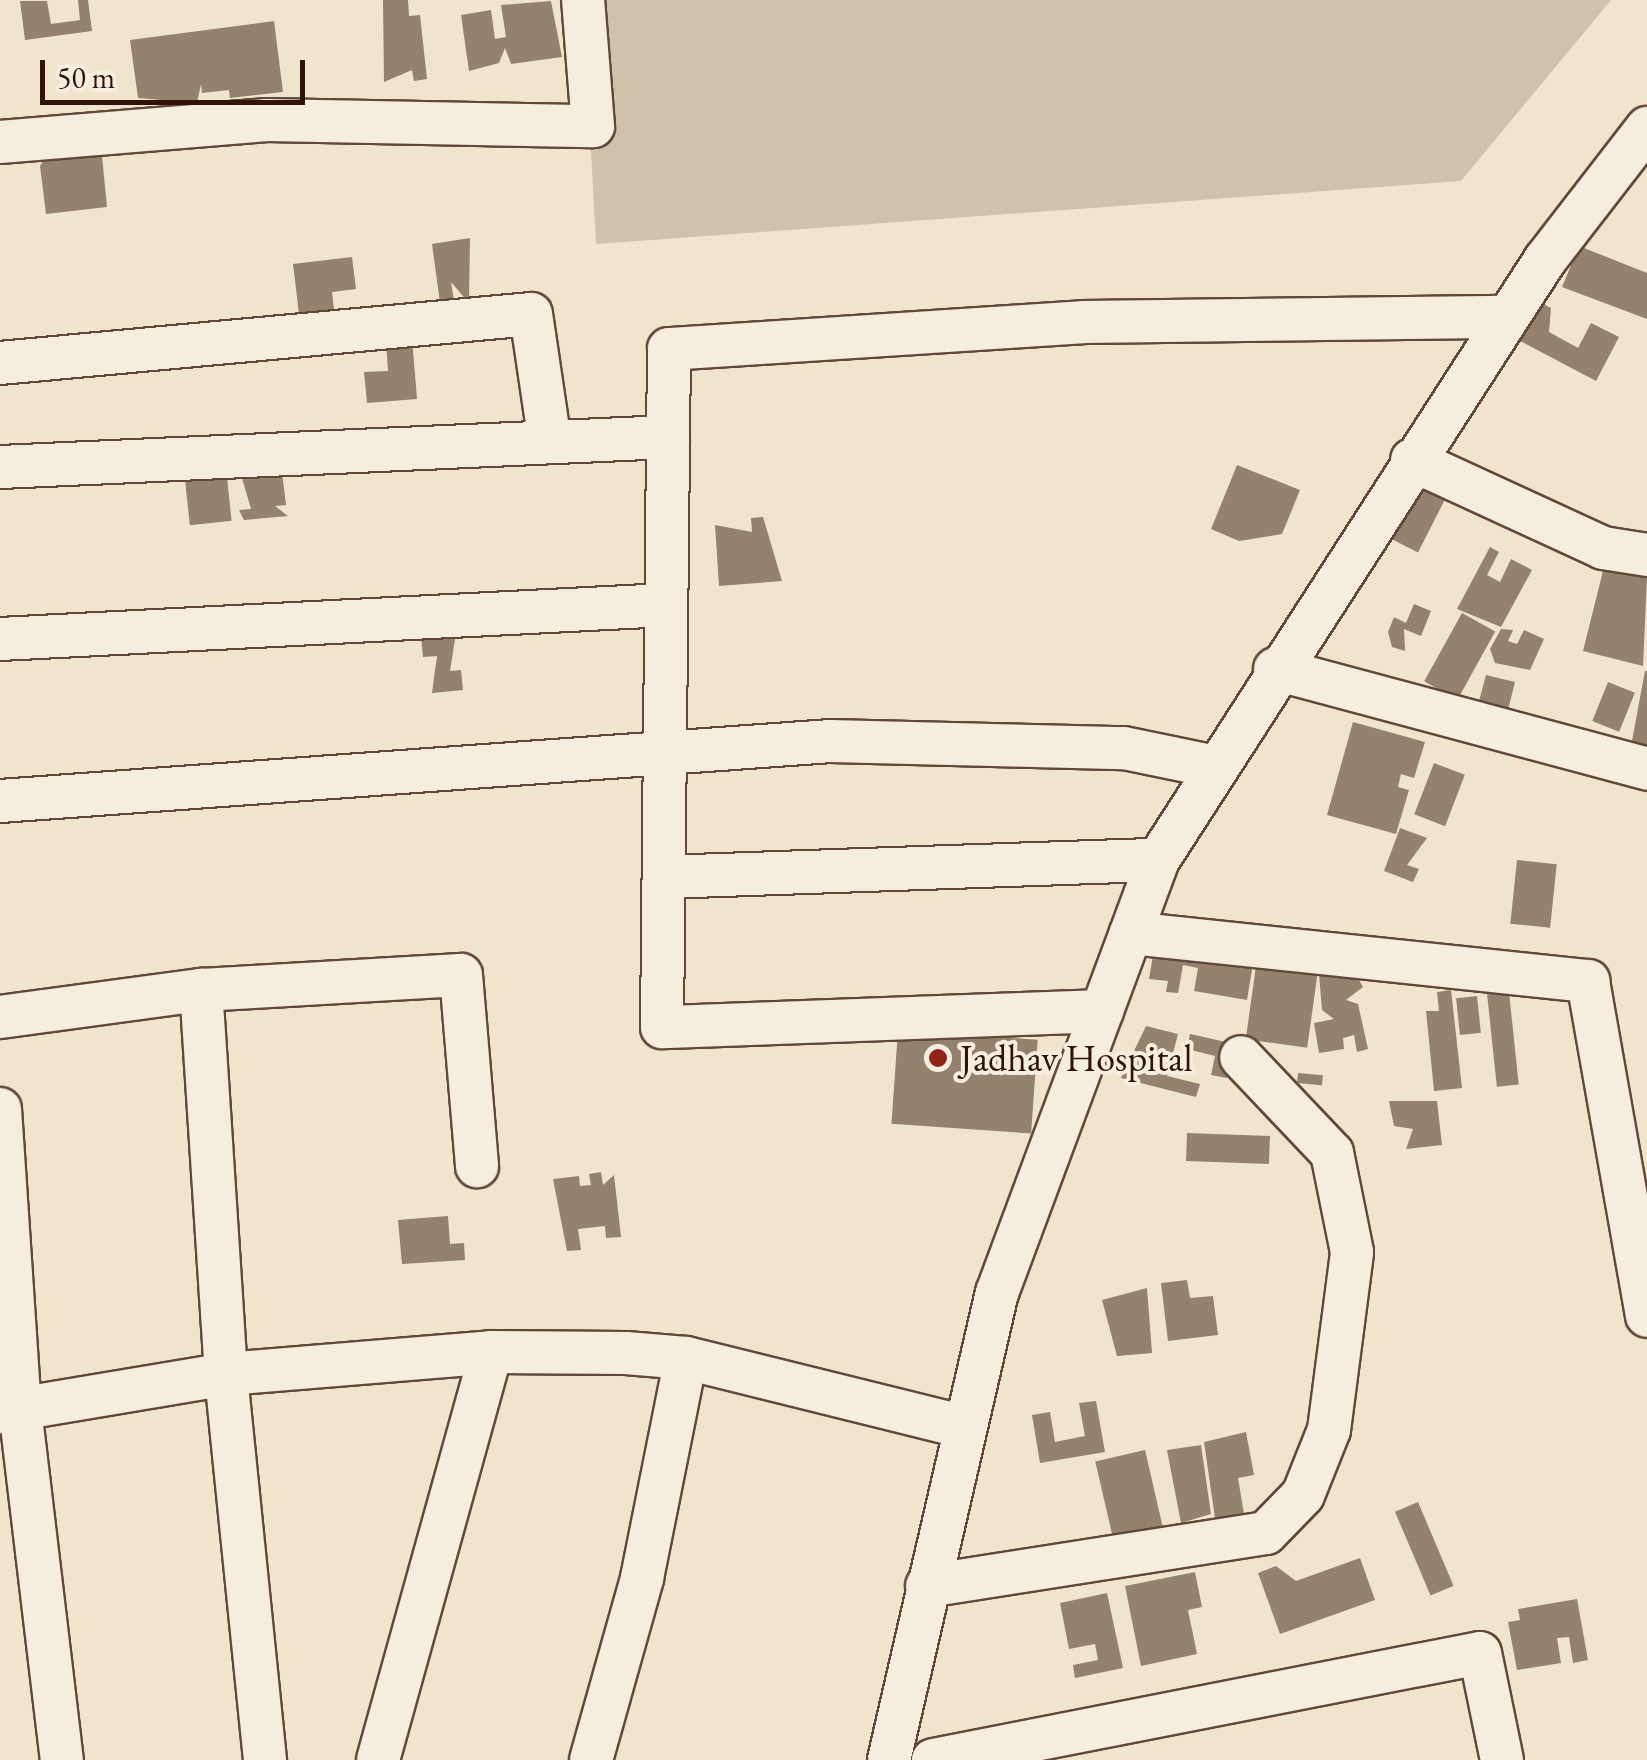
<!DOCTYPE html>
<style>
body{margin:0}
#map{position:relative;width:1647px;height:1760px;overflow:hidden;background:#f0e5cc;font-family:"EB Garamond",serif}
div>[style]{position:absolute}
.green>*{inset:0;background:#d0c1ab}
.building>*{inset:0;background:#94816e;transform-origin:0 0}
.roads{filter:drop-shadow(2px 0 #61483a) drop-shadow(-2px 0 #61483a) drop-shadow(0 2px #61483a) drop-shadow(0 -2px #61483a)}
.minor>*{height:42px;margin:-21px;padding:0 21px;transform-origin:21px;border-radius:21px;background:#f5eede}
.dots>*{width:28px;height:28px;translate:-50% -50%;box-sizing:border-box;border:5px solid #f5eede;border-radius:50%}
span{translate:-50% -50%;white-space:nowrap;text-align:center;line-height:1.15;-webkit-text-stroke:8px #f5eede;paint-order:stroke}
.poi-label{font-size:38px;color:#311409}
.left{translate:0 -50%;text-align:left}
.scale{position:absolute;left:40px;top:60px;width:265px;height:45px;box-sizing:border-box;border:5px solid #311409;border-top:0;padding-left:12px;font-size:30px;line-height:35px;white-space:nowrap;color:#311409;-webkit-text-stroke:8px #f5eede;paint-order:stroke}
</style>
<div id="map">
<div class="green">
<i style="clip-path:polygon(583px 0,1611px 0,1461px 181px,596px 244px)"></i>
</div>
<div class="building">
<i style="clip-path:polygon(78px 0,88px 0,92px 31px,25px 40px,20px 1px,47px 1px,51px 24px,80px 20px)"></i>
<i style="clip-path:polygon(383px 0,408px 0,409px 16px,420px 15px,427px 79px,414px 81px,412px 70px,384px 82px)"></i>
<i style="clip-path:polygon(551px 1px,562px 57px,511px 64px,505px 48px,499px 63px,469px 71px,461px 15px,491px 10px,495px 39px,506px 37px,501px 5px)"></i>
<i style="clip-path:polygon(274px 21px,283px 92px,230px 98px,229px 90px,202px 93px,201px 84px,197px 103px,138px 98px,130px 40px)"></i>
<i style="clip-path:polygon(101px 146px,107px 207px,46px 214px,40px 166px,48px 152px)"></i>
<i style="clip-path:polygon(470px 238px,469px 303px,451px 282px,455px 307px,441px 310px,432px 244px)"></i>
<i style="clip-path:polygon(1579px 246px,1647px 273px,1647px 319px,1562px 287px)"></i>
<i style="clip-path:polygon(352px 257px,356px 289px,332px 292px,335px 318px,300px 322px,293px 264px)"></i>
<i style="clip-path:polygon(1531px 298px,1551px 308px,1549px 332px,1578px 348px,1591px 323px,1619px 337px,1596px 381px,1511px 336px)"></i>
<i style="clip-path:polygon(412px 338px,417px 399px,367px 403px,364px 372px,388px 371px,386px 340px)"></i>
<i style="clip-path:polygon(1237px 465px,1300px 490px,1282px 534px,1239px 541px,1211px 529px)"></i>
<i style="clip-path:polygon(282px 472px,286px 505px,275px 506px,288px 516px,244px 520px,239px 510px,251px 509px,242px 478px)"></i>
<i style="left:227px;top:477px;width:44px;height:42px;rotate:84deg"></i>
<i style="left:1406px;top:479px;width:44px;height:60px;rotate:27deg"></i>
<i style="clip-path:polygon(763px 517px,782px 581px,719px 586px,715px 525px,752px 532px,751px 518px)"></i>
<i style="clip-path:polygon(1490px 547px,1499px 552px,1487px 575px,1500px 582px,1511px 559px,1532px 570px,1501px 627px,1457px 609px)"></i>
<i style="clip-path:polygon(1604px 567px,1647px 578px,1643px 666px,1583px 651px)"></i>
<i style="clip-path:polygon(1414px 604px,1431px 611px,1421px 636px,1404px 629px,1405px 651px,1392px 647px,1388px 632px,1394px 617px,1406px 623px)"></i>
<i style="left:1462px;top:613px;width:38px;height:78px;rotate:29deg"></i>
<i style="clip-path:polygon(1501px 629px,1513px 630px,1508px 641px,1517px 644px,1524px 630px,1544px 639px,1530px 670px,1495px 663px,1490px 649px)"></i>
<i style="clip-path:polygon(456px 633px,450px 671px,461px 670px,463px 690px,432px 693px,437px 656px,423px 657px,421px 636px)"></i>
<i style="clip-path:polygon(1645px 671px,1647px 671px,1647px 749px,1631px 746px)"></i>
<i style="clip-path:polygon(1486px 675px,1515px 682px,1505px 722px,1478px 705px)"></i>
<i style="left:1608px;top:682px;width:29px;height:42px;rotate:22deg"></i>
<i style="clip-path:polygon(1353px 722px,1425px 742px,1414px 778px,1401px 774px,1398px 787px,1409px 790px,1396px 834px,1327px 815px)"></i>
<i style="left:1434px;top:763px;width:33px;height:55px;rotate:21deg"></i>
<i style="clip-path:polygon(1400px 828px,1427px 838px,1407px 865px,1419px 869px,1413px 882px,1384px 871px)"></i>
<i style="left:1517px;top:860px;width:40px;height:64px;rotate:6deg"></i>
<i style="clip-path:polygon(1155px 943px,1254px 958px,1247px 1000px,1194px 991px,1198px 968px,1183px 965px,1178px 993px,1166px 992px,1168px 981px,1149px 979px)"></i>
<i style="left:1257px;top:959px;width:62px;height:81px;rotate:8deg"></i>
<i style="clip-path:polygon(1355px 973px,1363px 987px,1346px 1000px,1358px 1004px,1368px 1049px,1357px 1052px,1354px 1035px,1343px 1038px,1344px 1049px,1319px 1053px,1314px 1023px,1334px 1019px,1322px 1010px,1319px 975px)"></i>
<i style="clip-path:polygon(1451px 990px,1462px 1088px,1434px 1091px,1426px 1011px,1439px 1011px,1437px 992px)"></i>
<i style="left:1509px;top:992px;width:93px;height:22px;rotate:84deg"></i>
<i style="left:1477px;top:996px;width:37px;height:21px;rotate:84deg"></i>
<i style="clip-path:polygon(1146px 1026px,1178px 1034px,1167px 1076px,1200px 1084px,1196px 1097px,1121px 1078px)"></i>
<i style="left:898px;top:1030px;width:140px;height:94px;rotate:4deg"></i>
<i style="clip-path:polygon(1190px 1034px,1226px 1042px,1227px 1078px,1211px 1075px,1215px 1056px,1187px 1049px)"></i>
<i style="left:1298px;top:1073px;width:25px;height:10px;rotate:5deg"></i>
<i style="clip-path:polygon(1389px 1101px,1437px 1101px,1442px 1145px,1406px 1149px,1413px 1129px,1394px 1126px)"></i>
<i style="left:1187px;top:1133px;width:83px;height:28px;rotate:2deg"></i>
<i style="clip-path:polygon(601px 1172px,603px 1185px,614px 1175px,621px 1237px,606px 1238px,605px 1226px,578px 1229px,581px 1250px,567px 1251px,553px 1179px,579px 1176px,580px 1186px,591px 1185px,589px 1174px)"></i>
<i style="clip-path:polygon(448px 1216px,450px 1244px,464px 1243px,465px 1260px,402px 1264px,398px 1220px)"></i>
<i style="clip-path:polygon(1187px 1280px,1190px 1298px,1213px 1296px,1218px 1335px,1168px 1341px,1161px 1283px)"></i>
<i style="clip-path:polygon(1147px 1288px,1152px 1353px,1117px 1356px,1102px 1300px)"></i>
<i style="clip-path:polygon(1096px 1401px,1105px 1452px,1040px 1463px,1032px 1415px,1050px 1412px,1055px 1442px,1085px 1436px,1079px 1403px)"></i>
<i style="clip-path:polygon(1246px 1432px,1254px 1475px,1238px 1478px,1245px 1520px,1216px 1525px,1204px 1442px)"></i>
<i style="clip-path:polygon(1201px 1445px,1211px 1514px,1181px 1523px,1167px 1450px)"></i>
<i style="left:1145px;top:1450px;width:83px;height:51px;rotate:77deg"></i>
<i style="left:1418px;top:1502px;width:91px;height:25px;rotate:67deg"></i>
<i style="clip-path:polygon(1360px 1558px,1375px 1600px,1280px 1634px,1258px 1573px,1276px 1566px,1296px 1581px)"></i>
<i style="clip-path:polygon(1195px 1572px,1202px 1607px,1188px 1610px,1197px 1654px,1141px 1666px,1125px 1586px)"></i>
<i style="clip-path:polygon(1107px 1593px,1123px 1668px,1075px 1678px,1073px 1665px,1098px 1660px,1095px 1644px,1069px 1649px,1060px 1603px)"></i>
<i style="clip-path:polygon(1577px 1599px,1588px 1660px,1573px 1663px,1569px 1637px,1557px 1638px,1561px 1663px,1517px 1670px,1508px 1622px,1520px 1620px,1518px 1609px)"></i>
</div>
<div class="roads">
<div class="minor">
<i style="left:0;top:142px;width:268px;rotate:-4.7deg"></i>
<i style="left:267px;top:120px;width:326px;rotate:1.1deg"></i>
<i style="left:593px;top:126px;width:126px;rotate:-94.5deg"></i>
<i style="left:0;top:363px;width:533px;rotate:-5.27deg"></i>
<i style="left:531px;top:314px;width:129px;rotate:81.6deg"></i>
<i style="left:1412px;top:460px;width:210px;rotate:24.7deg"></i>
<i style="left:1603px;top:548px;width:45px;rotate:9deg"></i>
<i style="left:0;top:467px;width:669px;rotate:-2.57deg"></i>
<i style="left:0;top:639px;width:667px;rotate:-2.92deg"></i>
<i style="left:1275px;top:669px;width:385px;rotate:15deg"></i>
<i style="left:0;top:801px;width:832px;rotate:-4.13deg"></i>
<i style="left:830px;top:741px;width:294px;rotate:1.4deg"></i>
<i style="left:1124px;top:748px;width:89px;rotate:11.7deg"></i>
<i style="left:664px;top:877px;width:494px;rotate:-2deg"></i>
<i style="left:1131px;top:933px;width:460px;rotate:6deg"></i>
<i style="left:1588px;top:981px;width:340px;rotate:80deg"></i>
<i style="left:1102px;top:1011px;width:440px;rotate:177.9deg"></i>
<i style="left:662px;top:1027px;width:678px;rotate:-89.41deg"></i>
<i style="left:669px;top:349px;width:416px;rotate:-3.7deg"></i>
<i style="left:1084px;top:322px;width:423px;rotate:-0.7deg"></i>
<i style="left:0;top:1017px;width:203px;rotate:-7.7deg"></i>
<i style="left:0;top:1109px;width:301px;rotate:86.2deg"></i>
<i style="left:20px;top:1409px;width:354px;rotate:83.2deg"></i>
<i style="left:0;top:1412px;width:229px;rotate:-9.5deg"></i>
<i style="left:226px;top:1374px;width:266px;rotate:-4.7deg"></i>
<i style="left:491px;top:1352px;width:135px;rotate:0.4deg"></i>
<i style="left:626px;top:1353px;width:60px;rotate:4.8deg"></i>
<i style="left:686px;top:1358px;width:287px;rotate:13.9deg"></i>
<i style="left:927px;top:1586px;width:343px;rotate:-8.9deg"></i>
<i style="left:1266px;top:1533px;width:53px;rotate:-45.8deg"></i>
<i style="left:1303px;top:1495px;width:70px;rotate:-68.2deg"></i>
<i style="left:1329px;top:1430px;width:179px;rotate:-82.6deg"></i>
<i style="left:1352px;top:1252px;width:101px;rotate:-101.4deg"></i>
<i style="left:1332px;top:1153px;width:132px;rotate:-133.5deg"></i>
<i style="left:265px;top:1760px;width:388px;rotate:-95.8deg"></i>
<i style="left:226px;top:1374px;width:385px;rotate:-93.7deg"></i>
<i style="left:201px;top:990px;width:260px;rotate:-3.3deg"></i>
<i style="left:461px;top:975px;width:192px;rotate:85.2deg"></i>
<i style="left:378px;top:1760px;width:423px;rotate:-74.5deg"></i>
<i style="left:591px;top:1760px;width:189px;rotate:-74.3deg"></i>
<i style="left:642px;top:1578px;width:224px;rotate:-78.7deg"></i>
<i style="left:889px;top:1760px;width:479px;rotate:-77deg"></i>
<i style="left:997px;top:1293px;width:462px;rotate:-69.6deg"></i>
<i style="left:1158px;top:860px;width:714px;rotate:-57.18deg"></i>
<i style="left:1545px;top:260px;width:167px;rotate:-52.3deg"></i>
<i style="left:933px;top:1760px;width:557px;rotate:-11.07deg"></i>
<i style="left:1480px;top:1653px;width:109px;rotate:78.4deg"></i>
</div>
</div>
<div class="dots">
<i style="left:938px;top:1058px;background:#8f2418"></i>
</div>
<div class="poi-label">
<span class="left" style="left:960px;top:1058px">Jadhav Hospital</span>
</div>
<div class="scale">50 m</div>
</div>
